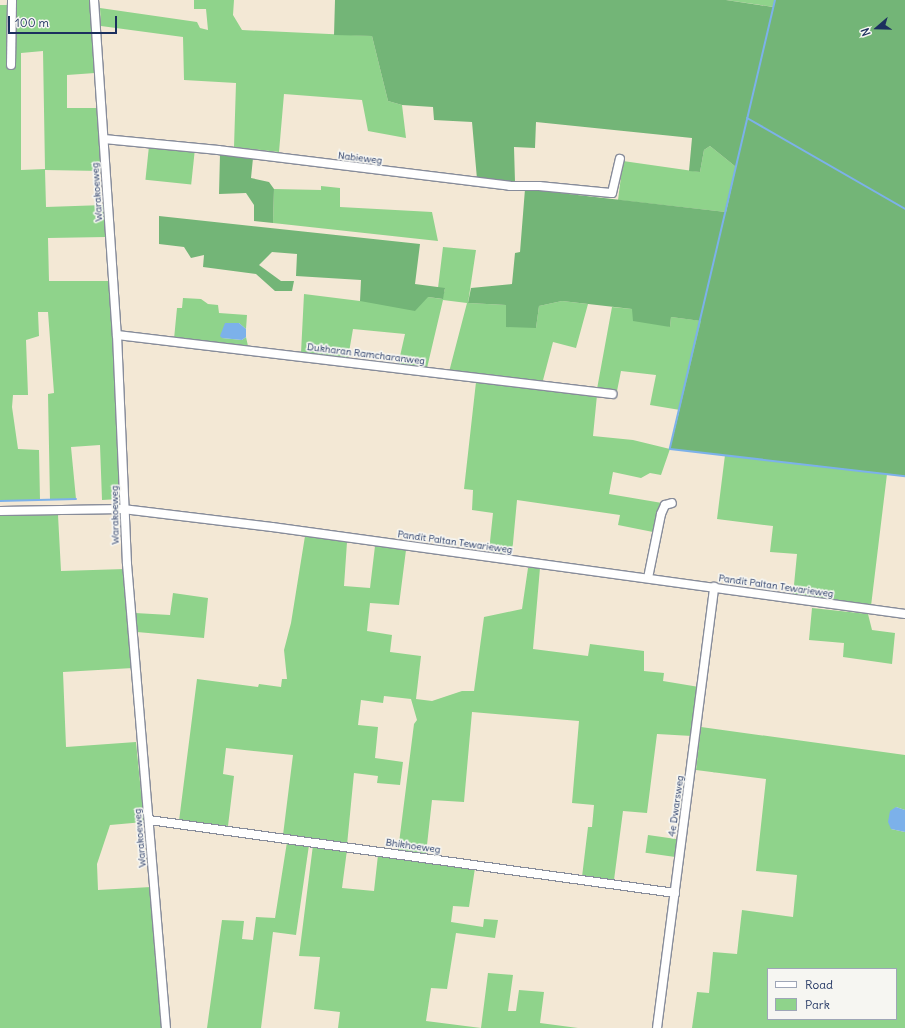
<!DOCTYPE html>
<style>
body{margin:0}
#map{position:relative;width:905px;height:1028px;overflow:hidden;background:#f3e8d5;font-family:Delius,sans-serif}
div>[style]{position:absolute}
.green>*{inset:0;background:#8fd38b;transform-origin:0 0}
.forest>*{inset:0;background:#73b577}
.water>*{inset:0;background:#7cb1ea}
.stream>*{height:2px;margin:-1px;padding:0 1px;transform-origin:1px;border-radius:1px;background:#7cb1ea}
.roads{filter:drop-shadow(1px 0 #878c9a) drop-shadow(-1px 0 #878c9a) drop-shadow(0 1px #878c9a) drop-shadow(0 -1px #878c9a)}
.minor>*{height:8px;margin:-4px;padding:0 4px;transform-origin:4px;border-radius:4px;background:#fff}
span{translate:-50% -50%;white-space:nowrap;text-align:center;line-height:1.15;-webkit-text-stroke:3.5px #f6f6f2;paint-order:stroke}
.street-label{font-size:10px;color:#1b2f5e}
.legend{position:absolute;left:767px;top:968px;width:130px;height:52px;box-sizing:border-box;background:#f6f6f2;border:1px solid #9ea6b7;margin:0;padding:5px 7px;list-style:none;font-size:12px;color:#1b2f5e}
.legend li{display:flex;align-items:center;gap:8px;height:20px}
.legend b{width:20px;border:1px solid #9ea6b7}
.north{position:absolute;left:857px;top:8px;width:40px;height:40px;-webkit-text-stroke:3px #f6f6f2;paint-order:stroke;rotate:250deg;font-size:11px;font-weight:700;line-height:16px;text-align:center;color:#1b2f5e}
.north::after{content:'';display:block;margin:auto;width:14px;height:18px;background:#1b2f5e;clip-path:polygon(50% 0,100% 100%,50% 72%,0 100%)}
.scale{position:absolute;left:8px;top:16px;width:109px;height:18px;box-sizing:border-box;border:2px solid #1b2f5e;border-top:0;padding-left:5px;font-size:12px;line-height:14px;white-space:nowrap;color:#1b2f5e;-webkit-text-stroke:3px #f6f6f2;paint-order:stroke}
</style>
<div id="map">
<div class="green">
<i style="clip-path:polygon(evenodd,7px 0,90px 0,95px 73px,67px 75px,67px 108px,97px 108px,101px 171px,45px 170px,46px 207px,104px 205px,106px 237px,48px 238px,49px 281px,109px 281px,122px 494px,119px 499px,102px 500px,100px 445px,71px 447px,76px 499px,50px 500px,48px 394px,54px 393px,48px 312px,38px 312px,39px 336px,26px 340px,28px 395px,13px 395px,12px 407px,18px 449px,39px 450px,40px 500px,0 501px,0 5px,7px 5px,7px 0,43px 51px,45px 169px,21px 170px,21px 53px,43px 51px)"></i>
<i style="clip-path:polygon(194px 0,234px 0,233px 15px,242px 30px,372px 36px,388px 101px,402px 105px,406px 138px,368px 131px,362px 100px,284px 94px,279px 152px,234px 147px,236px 83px,184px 80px,183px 37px,101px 26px,100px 8px,197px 22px,200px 28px,208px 30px,206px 9px,194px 9px)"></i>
<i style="clip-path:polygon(726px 0,775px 0,774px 7px)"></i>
<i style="left:149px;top:146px;width:46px;height:34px;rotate:6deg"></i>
<i style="clip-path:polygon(710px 146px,736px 167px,726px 212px,618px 200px,623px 161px,700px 172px,704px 150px)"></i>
<i style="clip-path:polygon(321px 186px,340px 188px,340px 207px,432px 212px,438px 241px,273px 223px,274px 189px,321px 190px)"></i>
<i style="clip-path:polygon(443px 247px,476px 250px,468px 303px,506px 305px,536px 328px,539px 306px,562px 301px,588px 304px,576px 348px,553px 342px,542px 384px,449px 372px,467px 303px,443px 300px,427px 368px,398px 365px,405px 334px,353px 329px,348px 358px,301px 353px,304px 294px,360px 301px,428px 297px,442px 299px,445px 289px,438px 288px)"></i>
<i style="clip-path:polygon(183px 298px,201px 299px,208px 304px,218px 305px,219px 313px,247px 315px,246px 329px,239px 323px,222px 338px,242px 340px,246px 337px,248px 346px,174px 339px,177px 308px,182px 308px)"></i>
<i style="clip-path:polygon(612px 307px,632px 309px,670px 327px,671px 317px,702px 321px,680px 410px,650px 405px,656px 375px,621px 371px,617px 391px,597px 389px)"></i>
<i style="clip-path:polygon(476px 382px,597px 395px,593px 436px,633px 440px,670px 449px,661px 475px,650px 473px,641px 478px,613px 472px,609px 494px,662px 503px,653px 532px,618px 525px,620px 515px,517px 500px,512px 554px,489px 551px,493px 513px,472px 510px,473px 490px,464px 489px)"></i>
<i style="clip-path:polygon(725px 455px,887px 474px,871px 606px,793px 595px,797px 554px,770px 552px,773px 526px,717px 519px)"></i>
<i style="clip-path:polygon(58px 515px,61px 571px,125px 569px,133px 668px,63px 672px,66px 747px,136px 742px,144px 822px,110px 825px,97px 864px,98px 890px,151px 887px,162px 1028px,0 1028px,0 516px)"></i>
<i style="clip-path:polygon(305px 536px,347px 542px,344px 586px,370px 588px,375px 546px,406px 550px,399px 605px,370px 603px,367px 631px,392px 635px,390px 652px,421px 656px,416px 699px,432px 701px,462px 691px,474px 691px,484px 617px,522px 609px,528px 568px,540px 568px,533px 649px,588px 656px,590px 644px,644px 651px,644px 671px,664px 673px,663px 681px,699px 687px,692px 736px,657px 734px,647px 813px,623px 811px,614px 880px,582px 877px,588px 827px,592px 827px,594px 805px,572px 803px,579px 721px,472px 712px,464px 802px,432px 800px,426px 854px,398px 851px,414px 724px,417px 720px,411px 699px,384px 696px,383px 703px,361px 700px,358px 725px,378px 727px,375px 758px,403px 762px,400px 785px,377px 783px,378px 776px,354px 773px,347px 845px,283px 835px,293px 755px,226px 748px,223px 774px,234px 776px,228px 826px,179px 821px,197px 679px,258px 687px,259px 684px,281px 687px,282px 679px,287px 679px,284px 650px,291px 623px)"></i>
<i style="clip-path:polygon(173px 593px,208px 598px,204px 638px,137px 632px,135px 613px,170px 615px)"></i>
<i style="clip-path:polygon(812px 608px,868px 614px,872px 630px,895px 633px,892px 664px,843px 657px,844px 643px,809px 640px)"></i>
<i style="clip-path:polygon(evenodd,701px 727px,905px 755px,905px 810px,896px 807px,891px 829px,905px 832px,905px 1028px,692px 1028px,697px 992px,709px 993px,713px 952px,737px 954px,742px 910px,793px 917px,797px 875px,756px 871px,766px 779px,696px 770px,701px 727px,768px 969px,896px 969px,896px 1019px,768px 1019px,768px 969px)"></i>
<i style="left:648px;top:835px;width:30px;height:18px;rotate:8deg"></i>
<i style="clip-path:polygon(287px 842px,309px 845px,296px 935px,273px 932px,261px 1028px,207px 1028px,222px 920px,244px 921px,242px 939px,253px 940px,256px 917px,275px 918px)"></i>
<i style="clip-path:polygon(313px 845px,347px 850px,342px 888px,374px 891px,378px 855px,475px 868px,469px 907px,453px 906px,451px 922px,483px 927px,484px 919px,498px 920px,495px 938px,456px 933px,447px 989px,431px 988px,426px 1021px,481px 1028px,488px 973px,513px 975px,508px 1011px,516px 1011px,519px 990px,544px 992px,540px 1023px,578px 1028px,338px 1028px,340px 1012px,314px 1009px,320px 957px,299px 956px)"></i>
</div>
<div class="forest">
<i style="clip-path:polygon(335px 0,726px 0,773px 7px,775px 0,905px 0,905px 476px,670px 449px,701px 321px,671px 317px,670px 327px,633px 321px,632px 309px,562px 301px,539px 306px,536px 328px,506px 327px,506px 305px,468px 303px,471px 288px,512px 284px,515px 253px,520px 252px,525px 189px,726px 212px,736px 167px,710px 146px,704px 150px,700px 172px,689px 171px,692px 138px,536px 122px,535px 148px,514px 147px,515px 182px,477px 179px,472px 122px,434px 120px,433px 107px,402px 105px,388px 101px,372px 36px,334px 35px)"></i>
<i style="clip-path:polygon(220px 154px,253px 158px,251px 178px,269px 182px,274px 189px,273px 223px,254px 221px,254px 205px,246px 193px,219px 194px)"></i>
<i style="clip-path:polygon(159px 216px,420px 244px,415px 284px,445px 288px,443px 299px,428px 297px,415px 311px,360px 301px,361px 280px,296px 276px,297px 254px,272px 252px,259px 265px,281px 281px,294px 281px,292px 291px,275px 291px,256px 274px,203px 267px,204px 255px,191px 258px,184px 247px,159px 244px)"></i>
</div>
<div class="water">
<i style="clip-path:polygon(225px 323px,239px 323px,246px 329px,246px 337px,242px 340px,222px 338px,220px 336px)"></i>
<i style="clip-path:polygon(896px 807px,905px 810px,905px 832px,891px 829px,888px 822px,890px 811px)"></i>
</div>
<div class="stream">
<i style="left:775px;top:0;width:461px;rotate:103.2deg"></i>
<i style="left:670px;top:449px;width:237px;rotate:6.6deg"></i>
<i style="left:747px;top:118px;width:182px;rotate:29.9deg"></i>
<i style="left:0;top:501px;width:76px;rotate:-1.5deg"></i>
</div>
<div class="roads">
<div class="minor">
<i style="left:94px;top:0;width:336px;rotate:86.1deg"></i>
<i style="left:117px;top:335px;width:229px;rotate:87.5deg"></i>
<i style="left:127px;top:564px;width:466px;rotate:85.2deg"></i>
<i style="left:11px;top:65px;width:65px;rotate:-89.1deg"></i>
<i style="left:104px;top:139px;width:115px;rotate:5.5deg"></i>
<i style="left:218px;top:150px;width:294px;rotate:7deg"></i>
<i style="left:510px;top:186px;width:29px"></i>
<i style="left:539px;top:186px;width:73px;rotate:5.5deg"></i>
<i style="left:612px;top:193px;width:35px;rotate:-77deg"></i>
<i style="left:117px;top:335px;width:499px;rotate:6.8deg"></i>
<i style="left:0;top:511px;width:123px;rotate:-0.9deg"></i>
<i style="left:123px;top:509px;width:150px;rotate:6.9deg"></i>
<i style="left:272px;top:527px;width:639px;rotate:7.83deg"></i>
<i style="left:648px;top:578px;width:65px;rotate:-78.5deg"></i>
<i style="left:661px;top:514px;width:10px;rotate:-66deg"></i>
<i style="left:665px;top:505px;width:7px;rotate:-16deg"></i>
<i style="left:149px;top:820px;width:531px;rotate:7.9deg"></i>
<i style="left:657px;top:1028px;width:445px;rotate:-82.6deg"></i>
</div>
</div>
<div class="street-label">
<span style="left:360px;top:158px;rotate:7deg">Nabieweg</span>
<span style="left:97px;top:192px;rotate:-94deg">Warakoeweg</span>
<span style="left:366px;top:354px;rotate:7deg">Dukharan Ramcharanweg</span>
<span style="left:115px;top:515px;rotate:-91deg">Warakoeweg</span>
<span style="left:455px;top:542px;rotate:8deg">Pandit Paltan Tewarieweg</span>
<span style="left:776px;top:586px;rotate:8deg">Pandit Paltan Tewarieweg</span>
<span style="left:676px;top:806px;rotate:-82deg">4e Dwarsweg</span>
<span style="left:140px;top:838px;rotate:-95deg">Warakoeweg</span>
<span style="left:413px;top:846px;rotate:8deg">Bhikhoeweg</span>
</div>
<ul class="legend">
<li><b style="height:5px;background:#fff"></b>Road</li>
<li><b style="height:11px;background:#8fd38b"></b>Park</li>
</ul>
<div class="north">N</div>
<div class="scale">100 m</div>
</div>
